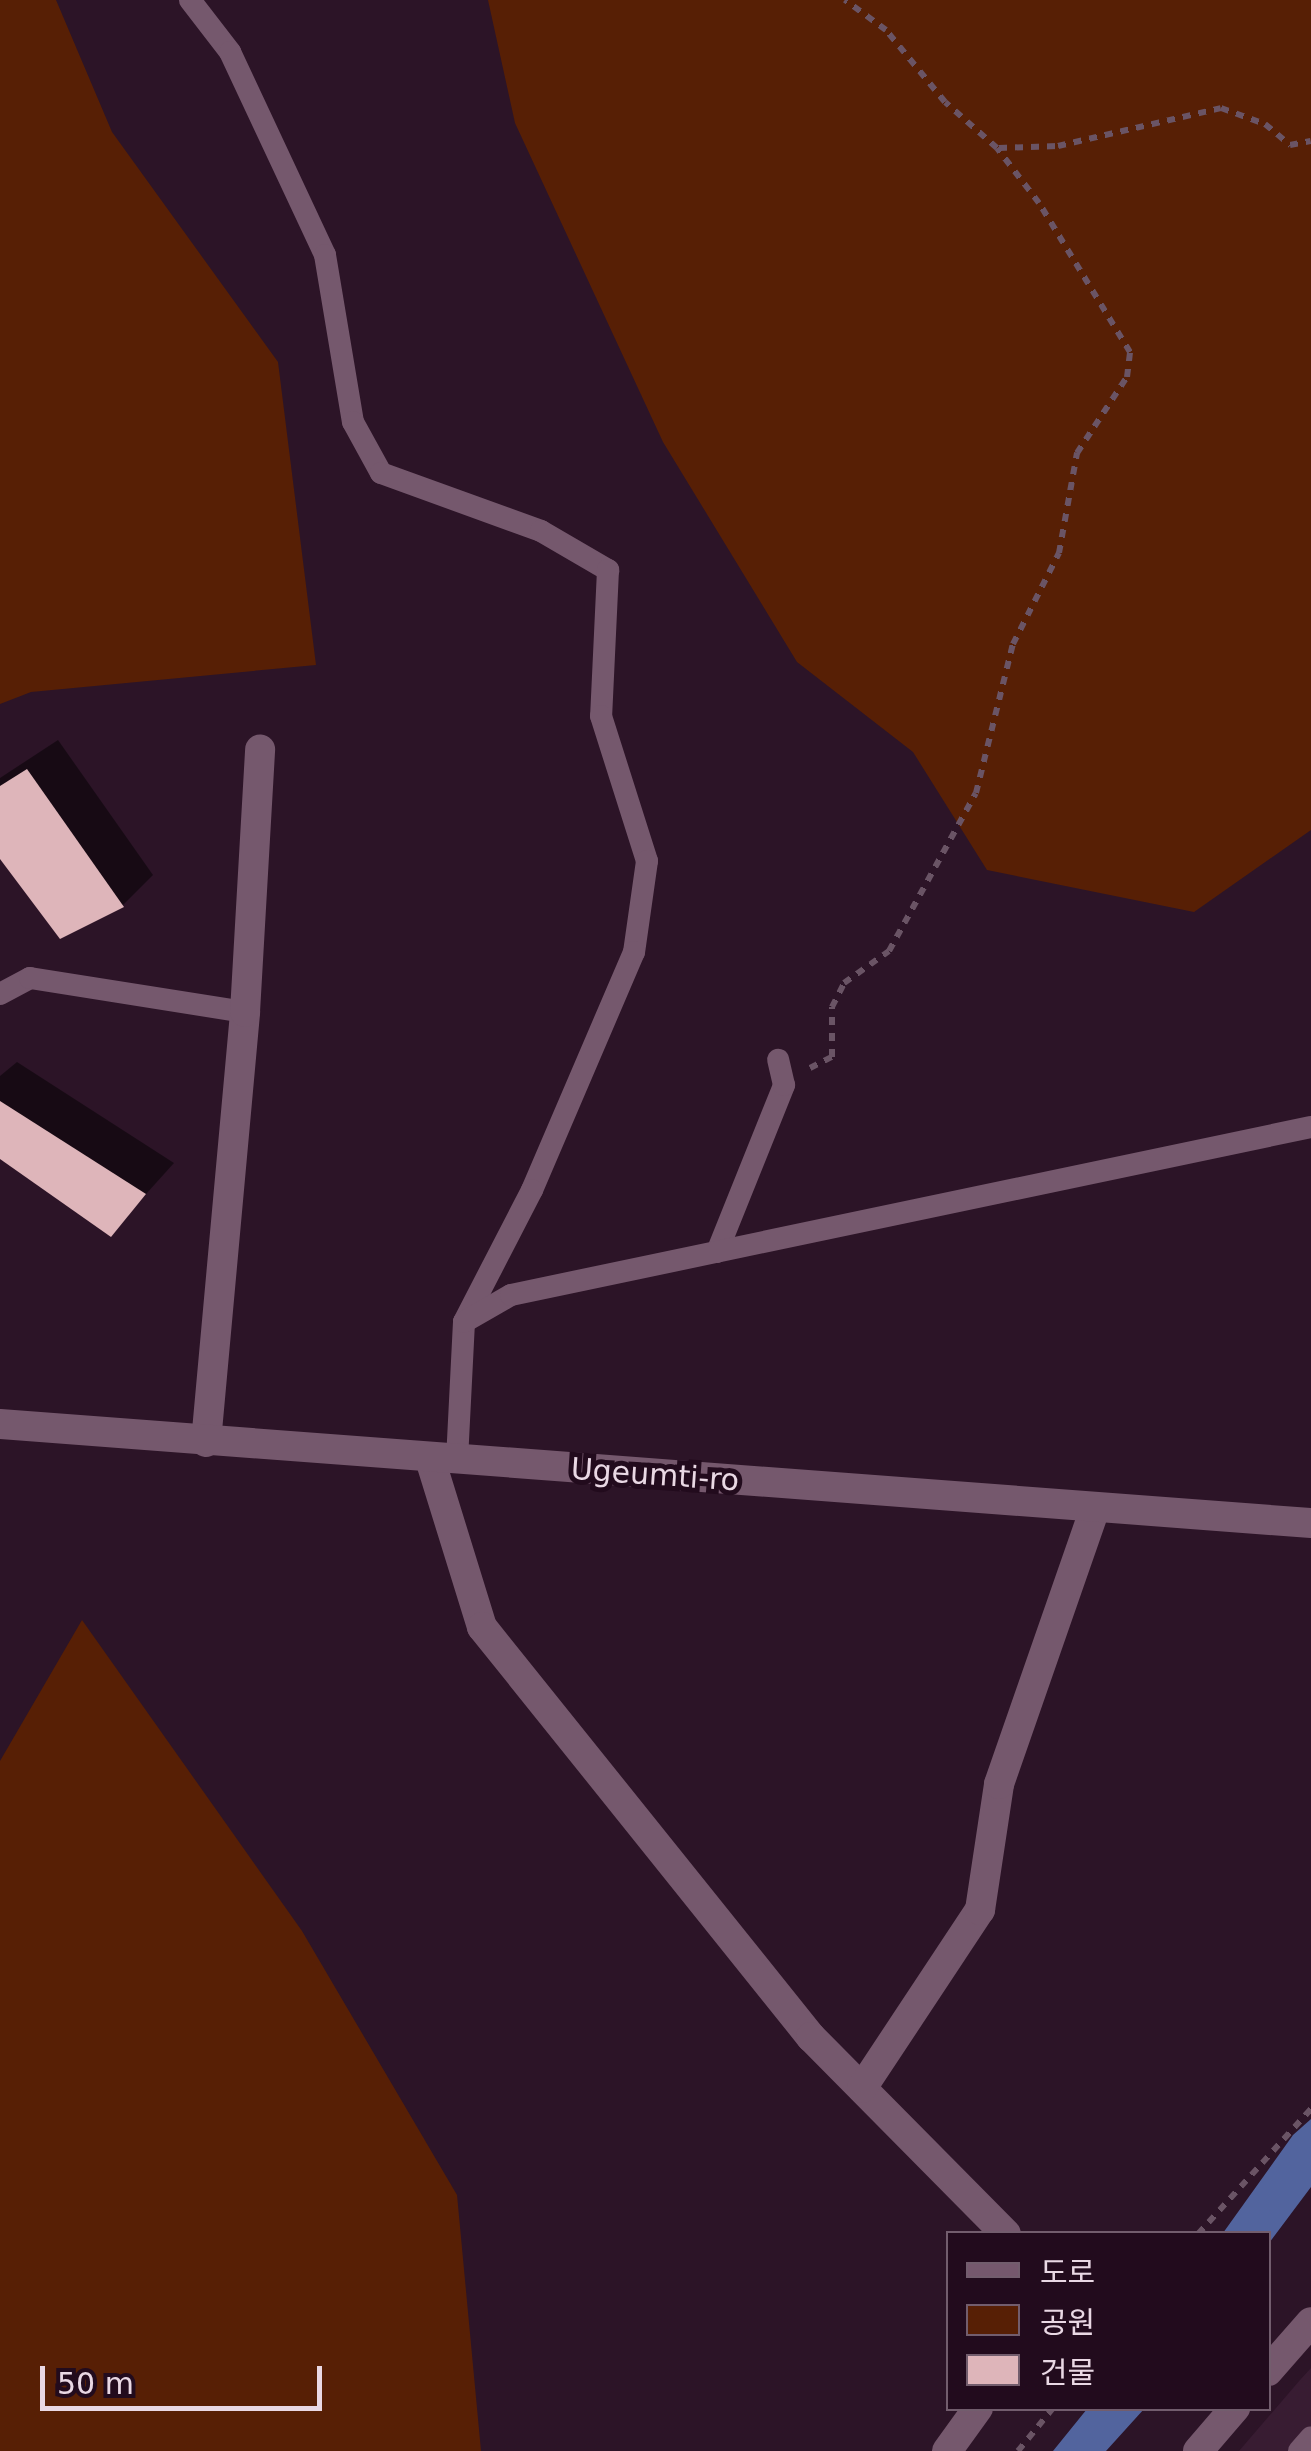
<!DOCTYPE html>
<meta charset="utf-8">
<style>
body{margin:0}
#map{position:relative;width:1311px;height:2451px;overflow:hidden;background:#2c1427;font-family:"DejaVu Sans","Noto Sans KR",sans-serif}
div>[style]{position:absolute}
.built>*{inset:0;background:#381c32}
.green>*{inset:0;background:#571f05}
.water>*{inset:0;background:#52649e}
.shadow>*{inset:0;background:#0007}
.building>*{inset:0;background:#deb5ba}
.path>*{height:6px;margin-top:-3px;transform-origin:0;background:repeating-linear-gradient(90deg,#6a5465 0 8px,transparent 0 16px)}
.lane>*{height:22px;margin:-11px;padding:0 11px;transform-origin:11px;border-radius:11px;background:#75586d}
.street>*{height:30px;margin:-15px;padding:0 15px;transform-origin:15px;border-radius:15px;background:#75586d}
.secondary>*{height:30px;margin:-15px;padding:0 15px;transform-origin:15px;border-radius:15px;background:#75586d}
span{translate:-50% -50%;white-space:nowrap;text-align:center;line-height:1.15;-webkit-text-stroke:10px #220b1d;paint-order:stroke}
.street-label{font-size:30px;color:#e9d8e4}
.legend{position:absolute;left:946px;top:2231px;width:325px;height:180px;box-sizing:border-box;background:#220b1d;border:2px solid #725d6d;margin:0;padding:12px 18px;list-style:none;font-size:30px;color:#e9d8e4}
.legend li{display:flex;align-items:center;gap:20px;height:50px}
.legend b{width:50px;border:2px solid #725d6d}
.scale{position:absolute;left:40px;top:2366px;width:282px;height:45px;box-sizing:border-box;border:5px solid #e9d8e4;border-top:0;padding-left:12px;font-size:30px;line-height:35px;white-space:nowrap;color:#e9d8e4;-webkit-text-stroke:8px #220b1d;paint-order:stroke}
</style>
<div id="map">
<div class="built">
<i style="clip-path:polygon(1311px 2368px,1311px 2451px,1239px 2451px,1300px 2380px)"></i>
</div>
<div class="green">
<i style="clip-path:polygon(0 0,56px 0,112px 132px,278px 362px,316px 665px,31px 692px,0 704px)"></i>
<i style="clip-path:polygon(488px 0,1311px 0,1311px 830px,1194px 912px,987px 870px,913px 752px,797px 662px,663px 442px,515px 123px)"></i>
<i style="clip-path:polygon(82px 1620px,302px 1931px,457px 2195px,481px 2451px,0 2451px,0 1761px)"></i>
</div>
<div class="water">
<i style="clip-path:polygon(1311px 2119px,1311px 2187px,1269px 2243px,1268px 2234px,1223px 2233px,1293px 2135px)"></i>
<i style="clip-path:polygon(1087px 2409px,1087px 2408px,1144px 2409px,1106px 2451px,1053px 2451px)"></i>
</div>
<div class="shadow">
<i style="clip-path:polygon(58px 740px,153px 875px,123px 905px,61px 936px,0 855px,0 778px)"></i>
<i style="clip-path:polygon(17px 1062px,174px 1163px,110px 1234px,0 1156px,0 1076px)"></i>
</div>
<div class="building">
<i style="clip-path:polygon(27px 769px,124px 907px,60px 939px,0 859px,0 786px)"></i>
<i style="clip-path:polygon(0 1101px,146px 1194px,111px 1237px,0 1159px)"></i>
</div>
<div class="path">
<i style="left:999px;top:148px;width:59px;rotate:-1.9deg"></i>
<i style="left:1058px;top:146px;width:167px;rotate:-13.1deg"></i>
<i style="left:1221px;top:108px;width:47px;rotate:20deg"></i>
<i style="left:1265px;top:124px;width:33px;rotate:40deg"></i>
<i style="left:1290px;top:145px;width:21px;rotate:-11deg"></i>
<i style="left:810px;top:1068px;width:25px;rotate:-27deg"></i>
<i style="left:832px;top:1057px;width:50px;rotate:-90deg"></i>
<i style="left:832px;top:1007px;width:27px;rotate:-63deg"></i>
<i style="left:844px;top:983px;width:55px;rotate:-35.4deg"></i>
<i style="left:889px;top:951px;width:180px;rotate:-61.2deg"></i>
<i style="left:976px;top:793px;width:154px;rotate:-76.1deg"></i>
<i style="left:1013px;top:644px;width:102px;rotate:-63.2deg"></i>
<i style="left:1059px;top:553px;width:102px;rotate:-79.8deg"></i>
<i style="left:1077px;top:453px;width:91px;rotate:-56.7deg"></i>
<i style="left:1127px;top:377px;width:25px;rotate:-83deg"></i>
<i style="left:1130px;top:352px;width:175px;rotate:-121.4deg"></i>
<i style="left:1039px;top:203px;width:69px;rotate:-127.4deg"></i>
<i style="left:997px;top:148px;width:69px;rotate:-138.5deg"></i>
<i style="left:945px;top:102px;width:93px;rotate:-129.3deg"></i>
<i style="left:886px;top:30px;width:51px;rotate:-143.8deg"></i>
<i style="left:1198px;top:2234px;width:169px;rotate:-47.9deg"></i>
<i style="left:1018px;top:2451px;width:55px;rotate:-50.9deg"></i>
</div>
<div class="lane">
<i style="left:190px;top:0;width:66px;rotate:52.4deg"></i>
<i style="left:230px;top:52px;width:224px;rotate:64.9deg"></i>
<i style="left:325px;top:255px;width:169px;rotate:80.5deg"></i>
<i style="left:353px;top:422px;width:58px;rotate:61.2deg"></i>
<i style="left:381px;top:473px;width:170px;rotate:19.9deg"></i>
<i style="left:541px;top:531px;width:78px;rotate:30.2deg"></i>
<i style="left:608px;top:570px;width:146px;rotate:92.7deg"></i>
<i style="left:601px;top:716px;width:152px;rotate:72.4deg"></i>
<i style="left:647px;top:861px;width:92px;rotate:98.1deg"></i>
<i style="left:634px;top:952px;width:259px;rotate:113.2deg"></i>
<i style="left:532px;top:1190px;width:148px;rotate:117.3deg"></i>
<i style="left:0;top:994px;width:34px;rotate:-28deg"></i>
<i style="left:30px;top:978px;width:218px;rotate:9deg"></i>
<i style="left:717px;top:1252px;width:180px;rotate:-68.1deg"></i>
<i style="left:784px;top:1085px;width:26px;rotate:-103deg"></i>
<i style="left:457px;top:1460px;width:138px;rotate:-87.1deg"></i>
<i style="left:464px;top:1322px;width:54px;rotate:-29.9deg"></i>
<i style="left:511px;top:1295px;width:817px;rotate:-11.86deg"></i>
<i style="left:1299px;top:2451px;width:18px;rotate:-49deg"></i>
</div>
<div class="street">
<i style="left:206px;top:1442px;width:432px;rotate:-84.8deg"></i>
<i style="left:245px;top:1012px;width:263px;rotate:-86.7deg"></i>
<i style="left:430px;top:1459px;width:176px;rotate:72.8deg"></i>
<i style="left:482px;top:1627px;width:526px;rotate:51.26deg"></i>
<i style="left:811px;top:2037px;width:277px;rotate:45.3deg"></i>
<i style="left:862px;top:2088px;width:214px;rotate:-56.5deg"></i>
<i style="left:980px;top:1910px;width:127px;rotate:-81.4deg"></i>
<i style="left:999px;top:1784px;width:292px;rotate:-70.8deg"></i>
<i style="left:947px;top:2451px;width:53px;rotate:-54.2deg"></i>
</div>
<div class="secondary">
<i style="left:0;top:1424px;width:1315px;rotate:4.32deg"></i>
<i style="left:1268px;top:2371px;width:65px;rotate:-48.7deg"></i>
<i style="left:1198px;top:2451px;width:57px;rotate:-49.3deg"></i>
</div>
<div class="street-label">
<span style="left:655px;top:1475px;rotate:4deg">Ugeumti-ro</span>
</div>
<ul class="legend">
<li><b style="height:12px;background:#75586d"></b>도로</li>
<li><b style="height:28px;background:#571f05"></b>공원</li>
<li><b style="height:28px;background:#deb5ba"></b>건물</li>
</ul>
<div class="scale">50 m</div>
</div>
